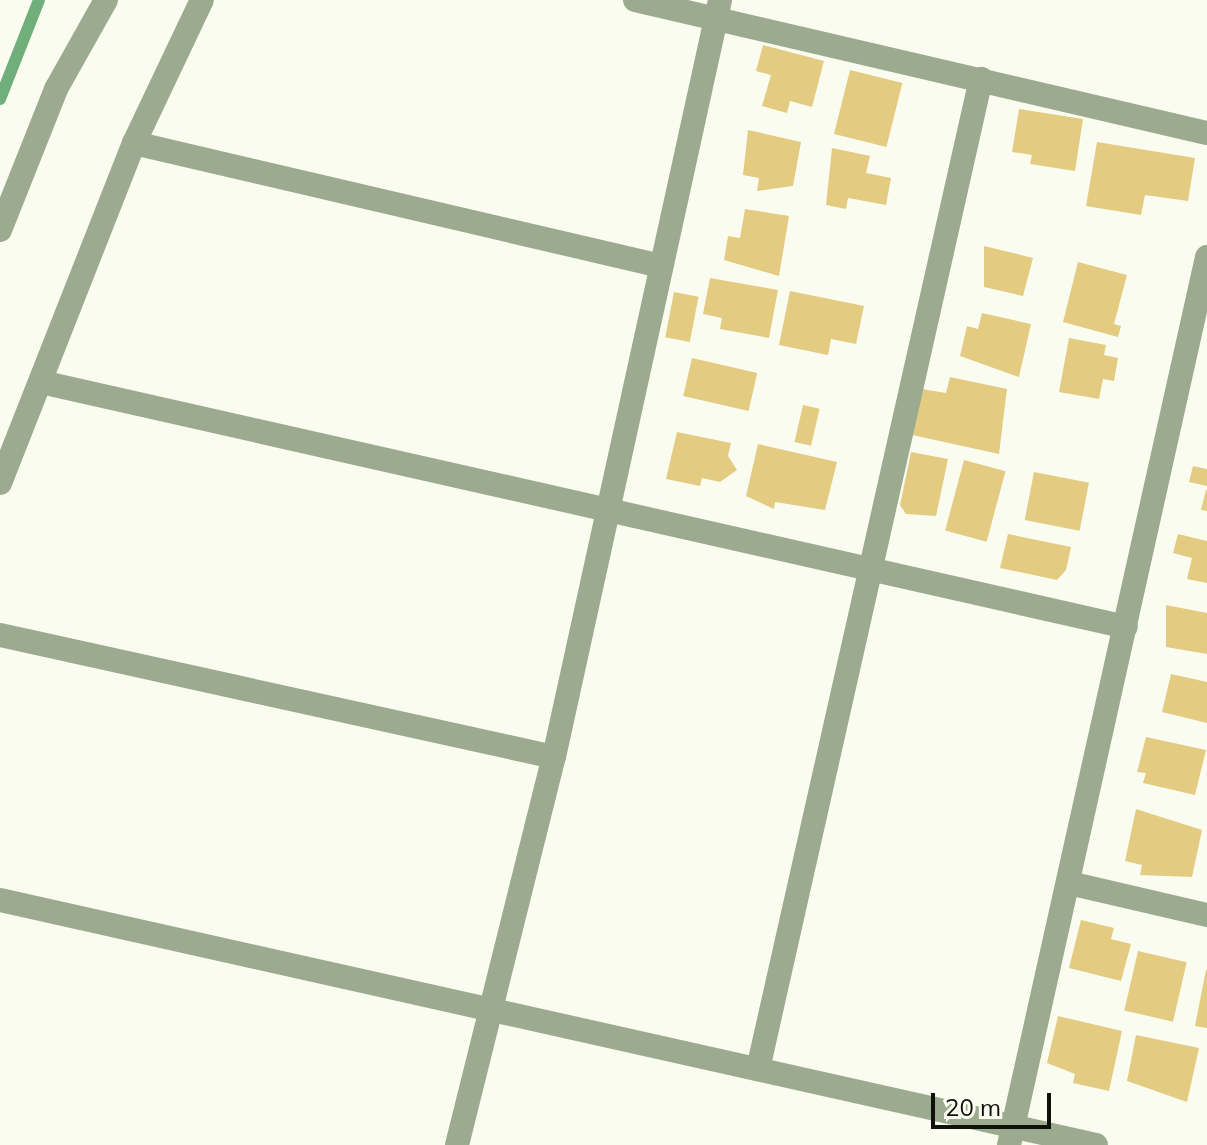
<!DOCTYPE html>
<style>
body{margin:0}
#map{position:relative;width:1207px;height:1145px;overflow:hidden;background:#fbfcf0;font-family:Mulish,sans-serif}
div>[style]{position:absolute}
.stream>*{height:12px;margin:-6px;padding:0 6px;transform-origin:6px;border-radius:6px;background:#70ae7c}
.building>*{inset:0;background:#e3cb81;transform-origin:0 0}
.minor>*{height:24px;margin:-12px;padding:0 12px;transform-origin:12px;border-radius:12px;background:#9cab8f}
span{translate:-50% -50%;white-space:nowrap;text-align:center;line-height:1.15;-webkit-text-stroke:6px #fbfcf0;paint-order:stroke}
.scale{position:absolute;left:931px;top:1093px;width:120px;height:36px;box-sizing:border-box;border:4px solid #10110d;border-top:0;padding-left:10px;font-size:24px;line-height:28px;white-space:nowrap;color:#10110d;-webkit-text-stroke:6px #fbfcf0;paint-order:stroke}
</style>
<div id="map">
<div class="stream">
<i style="left:0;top:99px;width:106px;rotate:-68.5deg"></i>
</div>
<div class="building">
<i style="clip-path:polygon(763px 45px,824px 61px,812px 107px,790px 101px,787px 113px,762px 106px,771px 75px,756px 71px)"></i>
<i style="left:850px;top:70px;width:54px;height:66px;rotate:14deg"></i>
<i style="clip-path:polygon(1019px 109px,1083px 119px,1075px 171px,1030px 164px,1032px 155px,1012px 152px)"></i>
<i style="clip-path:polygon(748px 130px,801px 142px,793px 186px,757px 191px,759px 178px,743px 175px)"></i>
<i style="clip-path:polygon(1097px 142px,1195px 158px,1188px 201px,1145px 195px,1141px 215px,1086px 206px)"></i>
<i style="clip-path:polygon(832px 148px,870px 156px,866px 173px,891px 178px,886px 205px,848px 198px,846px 209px,826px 205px)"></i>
<i style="clip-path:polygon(745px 209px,789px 216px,779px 276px,724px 260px,728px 236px,740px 238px)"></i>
<i style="clip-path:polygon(984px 246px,1033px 258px,1023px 296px,984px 287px)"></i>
<i style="clip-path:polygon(1078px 262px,1127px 275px,1114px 324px,1121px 326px,1118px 337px,1063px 322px)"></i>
<i style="clip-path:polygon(710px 278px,778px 290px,769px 338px,720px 329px,722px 318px,703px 314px)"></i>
<i style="clip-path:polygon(790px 291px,864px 306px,856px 344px,831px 339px,828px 355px,779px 345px)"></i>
<i style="left:674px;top:292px;width:25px;height:46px;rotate:11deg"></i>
<i style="clip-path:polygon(982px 313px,1031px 324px,1019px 377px,960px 356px,967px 326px,978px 329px)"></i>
<i style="clip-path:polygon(1069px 338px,1106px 345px,1104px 355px,1118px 358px,1114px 381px,1103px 379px,1099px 399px,1059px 392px)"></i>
<i style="left:692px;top:358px;width:67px;height:39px;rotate:13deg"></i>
<i style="clip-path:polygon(950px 377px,1007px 389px,999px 454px,912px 435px,922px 389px,946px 393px)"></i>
<i style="left:803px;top:405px;width:17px;height:38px;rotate:13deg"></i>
<i style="clip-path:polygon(677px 432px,731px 443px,728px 456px,737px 470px,720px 482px,702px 478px,700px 486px,666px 479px)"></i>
<i style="clip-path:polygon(758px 444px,837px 462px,825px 510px,775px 502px,774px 509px,746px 496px)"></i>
<i style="clip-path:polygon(911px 452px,948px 459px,936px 516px,906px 514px,900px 505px)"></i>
<i style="left:964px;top:460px;width:43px;height:73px;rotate:15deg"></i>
<i style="clip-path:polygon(1193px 466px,1207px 469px,1207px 486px,1189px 482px)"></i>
<i style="left:1034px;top:472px;width:56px;height:49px;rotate:11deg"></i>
<i style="clip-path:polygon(1206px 490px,1207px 490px,1207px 511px,1201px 510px)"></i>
<i style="clip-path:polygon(1008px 534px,1071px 547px,1066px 570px,1057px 580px,1000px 568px)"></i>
<i style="clip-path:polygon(1178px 534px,1207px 541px,1207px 583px,1187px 579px,1192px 558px,1173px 553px)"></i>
<i style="clip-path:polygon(1166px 605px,1207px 613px,1207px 654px,1166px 647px)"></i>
<i style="clip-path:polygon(1171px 674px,1207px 682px,1207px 723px,1162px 712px)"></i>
<i style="clip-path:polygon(1146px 737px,1206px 750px,1195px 795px,1143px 783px,1146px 773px,1137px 772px)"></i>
<i style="clip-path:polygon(1136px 809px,1202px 830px,1192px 877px,1140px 875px,1142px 865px,1125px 861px)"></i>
<i style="clip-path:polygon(1081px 920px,1114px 928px,1111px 939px,1131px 944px,1121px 981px,1069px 968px)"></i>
<i style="left:1138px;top:951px;width:50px;height:61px;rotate:13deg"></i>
<i style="clip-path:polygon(1206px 970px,1207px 970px,1207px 1028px,1195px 1026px)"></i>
<i style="clip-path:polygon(1058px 1016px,1122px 1031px,1109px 1091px,1073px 1083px,1075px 1074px,1047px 1063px)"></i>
<i style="clip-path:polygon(1136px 1035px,1199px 1048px,1187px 1102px,1127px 1081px)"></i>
</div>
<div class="minor">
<i style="left:635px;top:0;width:587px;rotate:13.09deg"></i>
<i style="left:134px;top:143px;width:541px;rotate:13.14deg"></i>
<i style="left:0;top:230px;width:152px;rotate:-68.3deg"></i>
<i style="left:56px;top:89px;width:102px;rotate:-60.7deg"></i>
<i style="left:41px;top:382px;width:1112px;rotate:12.72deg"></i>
<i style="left:0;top:483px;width:365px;rotate:-68.5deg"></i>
<i style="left:134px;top:143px;width:158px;rotate:-64.6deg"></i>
<i style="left:0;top:635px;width:567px;rotate:12.42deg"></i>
<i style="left:1069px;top:883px;width:142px;rotate:13.1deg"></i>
<i style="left:0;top:900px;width:1123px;rotate:12.6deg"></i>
<i style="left:758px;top:1069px;width:1015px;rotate:-77.31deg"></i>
<i style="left:457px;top:1145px;width:400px;rotate:-76deg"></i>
<i style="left:554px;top:757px;width:775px;rotate:-77.63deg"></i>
<i style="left:1009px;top:1145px;width:910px;rotate:-77.43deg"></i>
</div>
<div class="scale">20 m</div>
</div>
